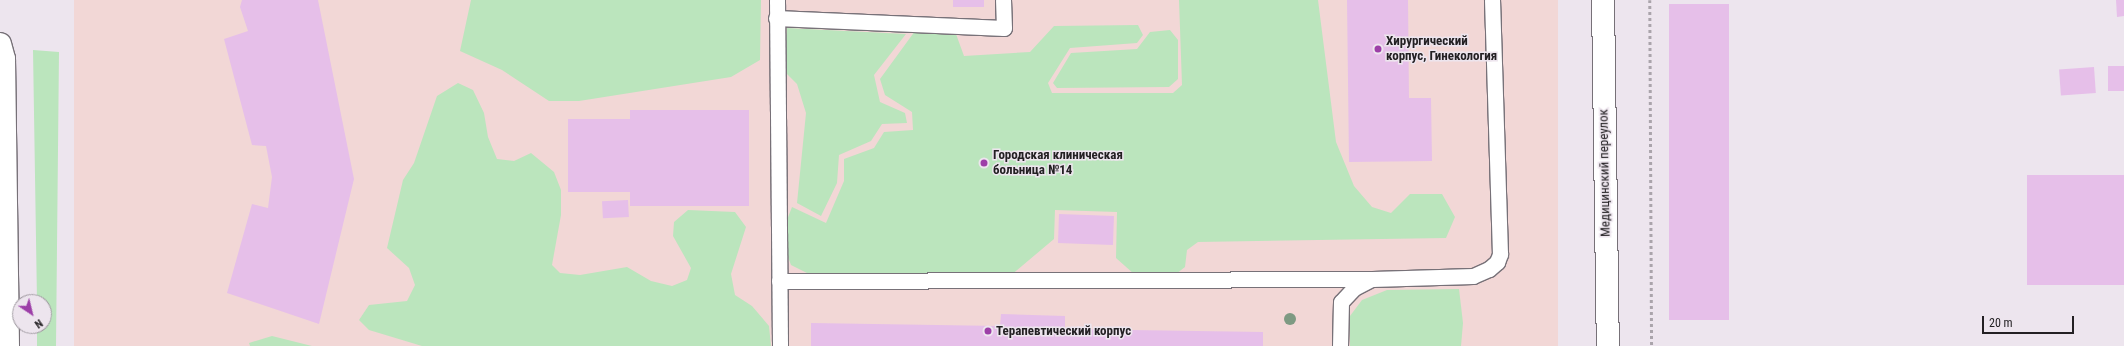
<!DOCTYPE html>
<meta charset="utf-8">
<style>
body{margin:0}
#map{position:relative;width:2124px;height:346px;overflow:hidden;background:#ede5ee;font-family:"Roboto Condensed",sans-serif}
div>[style]{position:absolute}
.medical>*{inset:0;background:#f2d7d6;transform-origin:0 0}
.green>*{inset:0;background:#bbe5bd}
.building>*{inset:0;background:#e6bfe9;transform-origin:0 0}
.path>*{height:2.5px;margin-top:-1.25px;transform-origin:0;background:repeating-linear-gradient(90deg,#aaa4ab 0 3px,transparent 0 6px)}
.roads{filter:drop-shadow(1px 0 #777178) drop-shadow(-1px 0 #777178) drop-shadow(0 1px #777178) drop-shadow(0 -1px #777178)}
.service>*{height:15px;margin:-7.5px;padding:0 7.5px;transform-origin:7.5px;border-radius:7.5px;background:#fff}
.minor>*{height:22px;margin:-11px;padding:0 11px;transform-origin:11px;border-radius:11px;background:#fff}
.secondary>*{height:22px;margin:-11px;padding:0 11px;transform-origin:11px;border-radius:11px;background:#fff}
.trees>*{width:12px;height:12px;margin:-6px;border-radius:50%;background:#7e9a83}
.dots>*{width:11px;height:11px;translate:-50% -50%;box-sizing:border-box;border:2px solid #ede5ee;border-radius:50%}
span{translate:-50% -50%;white-space:nowrap;text-align:center;line-height:1.15;-webkit-text-stroke:3px #ede5ee;paint-order:stroke}
.poi-label{font-size:13px;color:#232023;font-weight:700}
.left{translate:0 -50%;text-align:left}
.street-label{font-size:13px;color:#232023}
.north{position:absolute;left:12px;top:294px;width:40px;height:40px;box-sizing:border-box;background:#ede5ee;border:1px solid #9c969d;border-radius:50%;rotate:145deg;font-size:11px;font-weight:700;line-height:16px;text-align:center;color:#232023}
.north::after{content:'';display:block;margin:auto;width:14px;height:18px;background:#9d3fa8;clip-path:polygon(50% 0,100% 100%,50% 72%,0 100%)}
.scale{position:absolute;left:1982px;top:316px;width:92px;height:18px;box-sizing:border-box;border:2px solid #232023;border-top:0;padding-left:5px;font-size:12px;line-height:14px;white-space:nowrap;color:#232023;-webkit-text-stroke:3px #ede5ee;paint-order:stroke}
</style>
<div id="map">
<div class="medical">
<i style="left:74px;top:0;width:1484px;height:346px"></i>
</div>
<div class="green">
<i style="clip-path:polygon(471px 0,761px 0,760px 60px,731px 77px,579px 101px,549px 101px,502px 70px,460px 51px)"></i>
<i style="clip-path:polygon(1179px 0,1318px 0,1336px 142px,1354px 186px,1372px 207px,1391px 213px,1410px 194px,1442px 194px,1455px 217px,1446px 238px,1198px 242px,1187px 250px,1185px 267px,1176px 274px,1134px 274px,1116px 258px,1117px 212px,1055px 210px,1054px 239px,1010px 276px,811px 275px,791px 265px,784px 246px,785px 225px,792px 207px,826px 223px,844px 181px,844px 159px,874px 148px,884px 132px,913px 130px,912px 112px,885px 95px,880px 79px,915px 31px,956px 34px,964px 56px,1030px 52px,1054px 26px,1138px 25px,1143px 35px,1137px 43px,1070px 48px,1048px 83px,1052px 93px,1173px 93px,1182px 85px)"></i>
<i style="clip-path:polygon(787px 28px,906px 34px,874px 75px,880px 102px,905px 113px,907px 123px,882px 124px,871px 141px,839px 155px,837px 183px,821px 216px,797px 203px,806px 113px,797px 84px,783px 70px)"></i>
<i style="clip-path:polygon(1170px 30px,1178px 40px,1178px 79px,1169px 87px,1057px 88px,1053px 83px,1071px 53px,1137px 49px,1150px 32px)"></i>
<i style="clip-path:polygon(33px 50px,59px 52px,56px 346px,37px 346px,37px 326px,44px 326px,44px 302px,37px 302px)"></i>
<i style="clip-path:polygon(458px 83px,473px 90px,484px 113px,488px 137px,497px 159px,514px 161px,531px 153px,554px 172px,561px 190px,561px 215px,552px 265px,560px 273px,580px 275px,627px 267px,651px 281px,672px 286px,687px 280px,691px 268px,673px 236px,674px 222px,688px 210px,735px 212px,746px 227px,731px 274px,735px 295px,752px 306px,769px 326px,771px 346px,422px 346px,369px 330px,359px 320px,369px 305px,407px 301px,415px 285px,409px 268px,387px 248px,403px 180px,414px 163px,437px 96px)"></i>
<i style="clip-path:polygon(1459px 289px,1463px 323px,1461px 346px,1350px 346px,1350px 316px,1362px 300px,1387px 290px)"></i>
<i style="clip-path:polygon(272px 336px,312px 346px,250px 346px,249px 343px)"></i>
</div>
<div class="building">
<i style="clip-path:polygon(242px 0,318px 0,354px 179px,319px 324px,227px 293px,252px 204px,268px 208px,272px 177px,266px 146px,252px 145px,224px 39px,248px 31px,240px 7px)"></i>
<i style="left:953px;top:0;width:31px;height:7px"></i>
<i style="clip-path:polygon(1347px 0,1408px 0,1409px 98px,1431px 98px,1432px 161px,1349px 162px)"></i>
<i style="clip-path:polygon(2116px 0,2124px 0,2124px 16px,2117px 17px)"></i>
<i style="left:1729px;top:4px;width:316px;height:60px;rotate:90deg"></i>
<i style="left:2124px;top:66px;width:25px;height:16px;rotate:90deg"></i>
<i style="left:2094px;top:67px;width:26px;height:35px;rotate:86deg"></i>
<i style="clip-path:polygon(630px 110px,749px 110px,749px 206px,630px 206px,630px 192px,568px 192px,568px 119px,630px 119px)"></i>
<i style="left:2124px;top:175px;width:110px;height:97px;rotate:90deg"></i>
<i style="left:628px;top:200px;width:17px;height:26px;rotate:87deg"></i>
<i style="left:1059px;top:214px;width:55px;height:29px;rotate:2deg"></i>
<i style="clip-path:polygon(1001px 314px,1065px 316px,1065px 329px,1263px 332px,1263px 346px,811px 346px,811px 323px,1000px 326px)"></i>
</div>
<div class="path">
<i style="left:1650px;top:0;width:346px;rotate:89.7deg"></i>
</div>
<div class="roads">
<div class="service">
<i style="left:777px;top:0;width:346px;rotate:89.5deg"></i>
<i style="left:776px;top:18px;width:228px;rotate:2.5deg"></i>
<i style="left:1004px;top:28px;width:28px;rotate:-92deg"></i>
<i style="left:779px;top:281px;width:593px;rotate:-0.19deg"></i>
<i style="left:1340px;top:346px;width:44px;rotate:-88.7deg"></i>
<i style="left:1341px;top:302px;width:19px;rotate:-47deg"></i>
<i style="left:1354px;top:288px;width:20px;rotate:-27deg"></i>
<i style="left:1372px;top:279px;width:101px;rotate:-1.7deg"></i>
<i style="left:1473px;top:276px;width:17px;rotate:-24deg"></i>
<i style="left:1489px;top:269px;width:11px;rotate:-41deg"></i>
<i style="left:1497px;top:262px;width:9px;rotate:-69deg"></i>
<i style="left:1500px;top:254px;width:254px;rotate:-91.8deg"></i>
</div>
<div class="minor">
<i style="left:1603px;top:0;width:346px;rotate:89.2deg"></i>
</div>
<div class="secondary">
<i style="left:0;top:44px;width:16px;rotate:75deg"></i>
<i style="left:4px;top:59px;width:287px;rotate:89.2deg"></i>
</div>
</div>
<div class="trees">
<i style="left:1290px;top:319px"></i>
</div>
<div class="dots">
<i style="left:1378px;top:49px;background:#9d3fa8"></i>
<i style="left:984px;top:163px;background:#9d3fa8"></i>
<i style="left:988px;top:331px;background:#9d3fa8"></i>
</div>
<div class="poi-label">
<span class="left" style="left:1386px;top:49px">Хирургический<br>корпус, Гинекология</span>
<span class="left" style="left:993px;top:163px">Городская клиническая<br>больница №14</span>
<span class="left" style="left:996px;top:331px">Терапевтический корпус</span>
</div>
<div class="street-label">
<span style="left:1605px;top:173px;rotate:-91deg">Медицинский переулок</span>
</div>
<div class="north">N</div>
<div class="scale">20 m</div>
</div>
